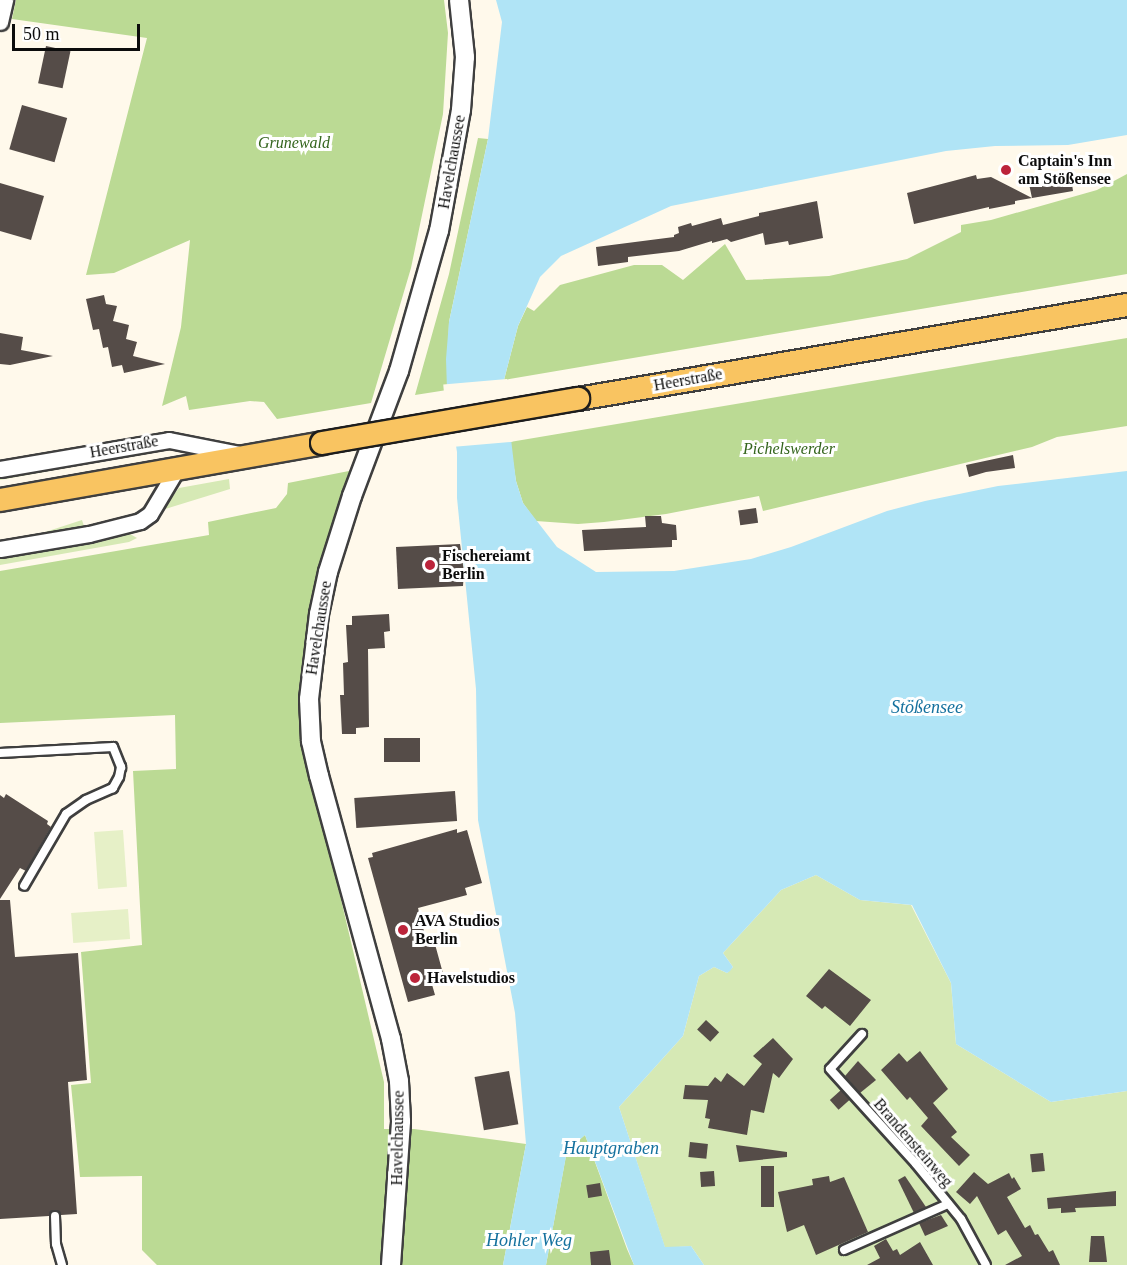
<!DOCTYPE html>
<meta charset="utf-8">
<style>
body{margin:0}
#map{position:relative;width:1127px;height:1265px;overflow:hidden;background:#fff9eb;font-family:Georgia,serif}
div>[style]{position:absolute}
.green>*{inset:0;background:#d6e9b5;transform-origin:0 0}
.forest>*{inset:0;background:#bbda94}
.pitch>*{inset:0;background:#e6f0c7;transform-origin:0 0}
.water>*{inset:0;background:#b0e4f6}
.pier>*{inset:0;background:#fff9eb;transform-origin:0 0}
.building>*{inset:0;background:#554c48;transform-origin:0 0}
.roads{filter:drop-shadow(2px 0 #3f3f3f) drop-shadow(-2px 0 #3f3f3f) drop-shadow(0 2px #3f3f3f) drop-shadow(0 -2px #3f3f3f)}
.service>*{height:8px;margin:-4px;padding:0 4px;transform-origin:4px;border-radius:4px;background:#fff}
.minor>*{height:15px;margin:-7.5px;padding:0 7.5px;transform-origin:7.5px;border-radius:7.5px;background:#fff}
.tertiary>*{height:18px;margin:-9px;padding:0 9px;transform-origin:9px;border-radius:9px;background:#fff}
.primary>*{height:22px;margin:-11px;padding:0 11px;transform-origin:11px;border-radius:11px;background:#f9c461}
.bridges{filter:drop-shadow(2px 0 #1d1d1d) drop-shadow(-2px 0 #1d1d1d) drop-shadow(0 2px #1d1d1d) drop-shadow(0 -2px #1d1d1d)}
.primary-bridge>*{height:22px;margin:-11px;padding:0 11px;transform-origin:11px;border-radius:11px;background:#f9c461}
.dots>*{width:16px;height:16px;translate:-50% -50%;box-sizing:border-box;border:3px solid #fff;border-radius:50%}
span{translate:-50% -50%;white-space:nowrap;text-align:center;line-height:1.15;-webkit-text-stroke:6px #fff;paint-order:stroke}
.park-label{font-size:16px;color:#33641c;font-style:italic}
.poi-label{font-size:16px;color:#0c0c0c;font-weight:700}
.left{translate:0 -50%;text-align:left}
.street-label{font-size:16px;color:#0c0c0c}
.water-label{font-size:18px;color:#15719e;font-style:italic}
.scale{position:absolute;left:12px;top:24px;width:128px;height:27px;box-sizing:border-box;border:3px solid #0c0c0c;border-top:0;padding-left:8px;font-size:18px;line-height:21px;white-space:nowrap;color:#0c0c0c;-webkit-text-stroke:4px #fff;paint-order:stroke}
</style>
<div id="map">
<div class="green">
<i style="clip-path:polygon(141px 453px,143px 454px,0 480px,0 477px)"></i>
<i style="clip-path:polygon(229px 479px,230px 489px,162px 510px,179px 488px)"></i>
<i style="left:82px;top:520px;width:9px;height:83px;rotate:72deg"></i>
<i style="clip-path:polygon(130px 534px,137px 538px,129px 542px,0 565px,0 558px)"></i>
<i style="clip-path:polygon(816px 875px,860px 900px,911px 905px,951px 983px,956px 1044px,1051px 1102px,1127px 1091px,1127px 1265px,704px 1265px,691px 1246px,665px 1248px,619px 1107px,683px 1036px,699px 976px,714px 967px,727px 973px,733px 967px,723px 953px,781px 890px)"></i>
</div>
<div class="forest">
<i style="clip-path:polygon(16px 0,444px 0,448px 33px,443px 114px,411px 268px,371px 403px,277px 419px,264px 402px,250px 401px,189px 410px,186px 396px,162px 406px,181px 327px,190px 240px,114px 273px,86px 275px,147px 38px,12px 19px)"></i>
<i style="clip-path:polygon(478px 138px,488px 139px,449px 322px,447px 390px,415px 395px,449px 274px)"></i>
<i style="clip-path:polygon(1127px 174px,1127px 274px,504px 380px,518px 326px,527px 307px,534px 311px,560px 285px,634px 265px,662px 265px,683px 280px,725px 244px,746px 280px,829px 276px,907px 259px,961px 232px,961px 225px,991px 220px,1097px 190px)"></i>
<i style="clip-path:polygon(1127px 338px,1127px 426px,1057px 437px,1032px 447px,763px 511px,759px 496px,666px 514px,604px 522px,578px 524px,536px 521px,523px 503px,516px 481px,510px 442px)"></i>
<i style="clip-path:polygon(354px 470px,313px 603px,303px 654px,302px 734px,384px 1082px,384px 1129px,414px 1129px,526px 1144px,503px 1265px,157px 1265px,142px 1250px,142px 1176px,80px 1177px,71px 1085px,91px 1083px,81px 952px,142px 945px,133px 771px,176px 769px,175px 715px,0 723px,0 571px,209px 535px,208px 522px,276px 508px,287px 494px,288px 483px)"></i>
<i style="clip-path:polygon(585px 1135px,627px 1249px,634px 1265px,546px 1265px,567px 1150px)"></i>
</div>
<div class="pitch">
<i style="left:123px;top:830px;width:57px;height:29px;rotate:86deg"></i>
<i style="left:128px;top:909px;width:30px;height:57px;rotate:86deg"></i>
</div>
<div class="water">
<i style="clip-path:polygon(496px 0,1127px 0,1127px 135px,1068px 145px,995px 146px,946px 151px,671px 206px,561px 256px,540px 277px,518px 326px,504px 380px,516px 481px,523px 503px,557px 547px,596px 572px,674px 571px,751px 559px,791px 547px,887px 511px,925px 501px,998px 486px,1127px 471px,1127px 1091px,1051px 1102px,956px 1044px,951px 983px,912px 905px,860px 900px,816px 875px,781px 890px,723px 953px,733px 967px,730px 971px,727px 973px,714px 967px,699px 976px,683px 1036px,619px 1107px,665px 1247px,691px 1246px,704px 1265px,634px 1265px,585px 1135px,567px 1151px,546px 1265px,503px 1265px,526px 1144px,515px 1013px,478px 820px,476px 689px,457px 498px,457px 452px,447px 390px,446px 359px,449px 322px,488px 139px,502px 22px)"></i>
</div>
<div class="pier">
<i style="left:507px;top:379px;width:63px;height:64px;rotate:85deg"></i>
</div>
<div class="building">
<i style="left:46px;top:46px;width:25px;height:38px;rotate:12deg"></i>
<i style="left:22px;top:105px;width:47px;height:46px;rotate:16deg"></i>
<i style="clip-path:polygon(976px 175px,977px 179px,991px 177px,1032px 198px,1029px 184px,1071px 177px,1073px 191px,1015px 201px,1015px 204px,989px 209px,989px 207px,914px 224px,907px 193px)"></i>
<i style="clip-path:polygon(0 183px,44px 196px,31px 240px,0 231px)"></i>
<i style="clip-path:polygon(817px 201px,823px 238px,789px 245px,788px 241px,765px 245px,763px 233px,731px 242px,727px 239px,712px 243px,712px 241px,679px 251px,628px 257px,628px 262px,598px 266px,596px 247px,674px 237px,674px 235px,679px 233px,678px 227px,691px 223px,692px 226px,721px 218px,723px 225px,759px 216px,759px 213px)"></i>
<i style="clip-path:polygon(104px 295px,106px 304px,117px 306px,113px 321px,129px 325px,126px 339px,137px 342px,133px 356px,165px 364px,124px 373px,122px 365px,112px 367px,108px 347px,103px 348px,99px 329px,93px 330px,86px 299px)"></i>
<i style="clip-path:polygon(0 333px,23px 337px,21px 350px,53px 356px,10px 365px,0 364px)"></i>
<i style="clip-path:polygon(1013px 455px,1015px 468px,986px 472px,969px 477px,966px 465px)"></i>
<i style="left:756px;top:508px;width:15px;height:18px;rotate:82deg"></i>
<i style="clip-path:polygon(645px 516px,661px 516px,662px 523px,676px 525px,677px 540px,672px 540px,672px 547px,584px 551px,582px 530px,646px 527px)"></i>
<i style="clip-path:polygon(460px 544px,464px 572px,463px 586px,398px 589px,396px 547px)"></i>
<i style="clip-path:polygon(389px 614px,390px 631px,384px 632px,385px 648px,368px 649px,369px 727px,356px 728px,356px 734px,342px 734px,340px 695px,344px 695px,343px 663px,348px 662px,346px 625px,352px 625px,352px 616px)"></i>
<i style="left:420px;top:738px;width:24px;height:36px;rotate:90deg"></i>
<i style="left:455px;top:791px;width:30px;height:101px;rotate:86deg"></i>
<i style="clip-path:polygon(6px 794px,48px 821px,47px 824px,51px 827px,26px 871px,20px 868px,0 899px,0 795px,4px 798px)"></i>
<i style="clip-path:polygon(457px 829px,457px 833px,467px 830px,482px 883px,465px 888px,467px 895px,418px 908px,426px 939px,433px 937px,444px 977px,431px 981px,435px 995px,408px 1002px,368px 858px,373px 857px,372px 853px)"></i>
<i style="clip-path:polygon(0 900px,10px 900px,15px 957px,78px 953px,87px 1080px,68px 1082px,77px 1214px,61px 1215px,54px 1210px,49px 1216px,0 1219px)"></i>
<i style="clip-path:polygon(829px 969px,871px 1000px,850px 1026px,825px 1006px,822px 1009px,806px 996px)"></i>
<i style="left:706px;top:1020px;width:18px;height:13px;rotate:43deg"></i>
<i style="clip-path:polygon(773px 1038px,793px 1059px,779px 1078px,773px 1073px,764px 1113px,751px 1110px,747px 1135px,708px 1128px,710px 1119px,705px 1118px,708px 1100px,683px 1099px,685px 1085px,708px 1086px,715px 1077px,721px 1082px,727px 1073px,744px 1086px,762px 1064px,753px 1056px)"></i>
<i style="clip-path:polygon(920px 1051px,948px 1089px,933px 1103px,957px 1132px,951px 1137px,970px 1155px,959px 1166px,921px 1126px,928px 1118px,910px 1097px,907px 1100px,881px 1070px,899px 1053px,907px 1062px)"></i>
<i style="clip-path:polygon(858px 1061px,876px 1080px,860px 1093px,845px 1076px)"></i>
<i style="left:509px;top:1071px;width:54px;height:35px;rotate:80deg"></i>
<i style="left:841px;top:1090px;width:13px;height:15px;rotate:48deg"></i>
<i style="left:690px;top:1142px;width:18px;height:15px;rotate:6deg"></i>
<i style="clip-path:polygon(736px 1145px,787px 1152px,787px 1157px,739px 1162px)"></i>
<i style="left:1043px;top:1153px;width:18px;height:13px;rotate:84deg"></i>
<i style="left:761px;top:1166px;width:13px;height:41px"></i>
<i style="left:714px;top:1171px;width:15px;height:14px;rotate:86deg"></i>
<i style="clip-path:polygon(974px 1172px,988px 1184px,1009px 1173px,1012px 1179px,1014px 1177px,1021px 1189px,1007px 1197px,1025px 1228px,1030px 1225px,1035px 1235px,1038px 1234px,1049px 1252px,1053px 1250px,1060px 1265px,1005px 1265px,1022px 1256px,1006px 1230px,998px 1235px,977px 1196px,970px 1204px,956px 1192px)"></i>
<i style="clip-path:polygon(829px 1176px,830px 1182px,844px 1177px,868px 1232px,816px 1255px,804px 1225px,787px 1232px,778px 1192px,813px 1185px,812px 1179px)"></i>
<i style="clip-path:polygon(905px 1176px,926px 1207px,914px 1213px,898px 1180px)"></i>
<i style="left:600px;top:1183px;width:13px;height:14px;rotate:81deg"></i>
<i style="clip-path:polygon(1116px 1191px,1116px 1206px,1075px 1208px,1076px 1212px,1061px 1213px,1061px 1208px,1048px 1209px,1047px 1198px)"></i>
<i style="clip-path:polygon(941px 1215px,948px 1226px,925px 1236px,919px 1223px)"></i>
<i style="clip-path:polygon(1091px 1236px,1104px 1236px,1107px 1262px,1089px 1262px)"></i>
<i style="clip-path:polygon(886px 1239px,893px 1251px,897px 1249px,900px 1255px,920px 1242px,933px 1265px,867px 1265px,880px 1258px,874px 1246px)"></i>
<i style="clip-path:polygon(609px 1250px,611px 1265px,591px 1265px,590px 1252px)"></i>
</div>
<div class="roads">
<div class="service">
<i style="left:0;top:753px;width:113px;rotate:-3deg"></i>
<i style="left:113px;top:747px;width:22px;rotate:68deg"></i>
<i style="left:121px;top:767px;width:10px;rotate:101deg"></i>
<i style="left:119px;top:777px;width:13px;rotate:119deg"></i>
<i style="left:113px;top:788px;width:30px;rotate:156deg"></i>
<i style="left:86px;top:800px;width:24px;rotate:145deg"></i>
<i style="left:66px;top:814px;width:83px;rotate:120.3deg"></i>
<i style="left:862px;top:1034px;width:47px;rotate:132.4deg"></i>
<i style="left:830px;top:1069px;width:128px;rotate:47.8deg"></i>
<i style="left:916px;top:1164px;width:71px;rotate:50.7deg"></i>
<i style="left:961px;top:1219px;width:52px;rotate:61.5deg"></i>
<i style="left:55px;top:1216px;width:28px;rotate:88deg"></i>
<i style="left:56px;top:1244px;width:22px;rotate:74deg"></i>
<i style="left:844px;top:1250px;width:114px;rotate:-23.9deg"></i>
</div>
<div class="minor">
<i style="left:0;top:22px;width:23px;rotate:-77deg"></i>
<i style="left:0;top:469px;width:171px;rotate:-9.7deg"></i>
<i style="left:169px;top:440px;width:71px;rotate:11.3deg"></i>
<i style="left:0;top:549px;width:90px;rotate:-9.6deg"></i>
<i style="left:89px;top:534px;width:53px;rotate:-14.3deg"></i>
<i style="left:140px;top:521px;width:12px;rotate:-35deg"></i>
<i style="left:150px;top:514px;width:55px;rotate:-59.2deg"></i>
</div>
<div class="tertiary">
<i style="left:391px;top:1265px;width:144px;rotate:-86deg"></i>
<i style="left:401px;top:1121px;width:40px;rotate:-92.9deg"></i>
<i style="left:399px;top:1081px;width:43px;rotate:-100.8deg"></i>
<i style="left:391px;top:1039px;width:273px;rotate:-105.3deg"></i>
<i style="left:319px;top:776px;width:36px;rotate:-103deg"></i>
<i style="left:311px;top:741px;width:42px;rotate:-92.7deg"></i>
<i style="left:309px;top:699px;width:86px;rotate:-83.3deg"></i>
<i style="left:319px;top:614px;width:43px;rotate:-77.9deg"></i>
<i style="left:328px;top:572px;width:80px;rotate:-72.5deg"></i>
<i style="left:352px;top:496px;width:134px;rotate:-69.4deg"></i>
<i style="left:399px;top:371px;width:146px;rotate:-74.1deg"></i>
<i style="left:439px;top:231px;width:123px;rotate:-79.7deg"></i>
<i style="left:461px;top:110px;width:53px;rotate:-85.7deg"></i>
<i style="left:465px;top:57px;width:57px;rotate:-96deg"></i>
</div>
<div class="primary">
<i style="left:578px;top:399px;width:557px;rotate:-9.72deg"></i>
<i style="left:0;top:500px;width:327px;rotate:-10deg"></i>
</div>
</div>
<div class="bridges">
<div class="primary-bridge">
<i style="left:322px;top:443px;width:260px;rotate:-9.8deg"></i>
</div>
</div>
<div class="dots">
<i style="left:1006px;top:170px;background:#bc243b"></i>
<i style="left:430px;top:565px;background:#bc243b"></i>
<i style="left:403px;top:930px;background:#bc243b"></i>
<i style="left:415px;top:978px;background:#bc243b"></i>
</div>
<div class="park-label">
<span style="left:294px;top:143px">Grunewald</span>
<span style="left:789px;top:449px">Pichelswerder</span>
</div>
<div class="poi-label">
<span class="left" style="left:1018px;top:170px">Captain's Inn<br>am Stößensee</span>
<span class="left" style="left:442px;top:565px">Fischereiamt<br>Berlin</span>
<span class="left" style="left:415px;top:930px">AVA Studios<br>Berlin</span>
<span class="left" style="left:427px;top:978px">Havelstudios</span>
</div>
<div class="street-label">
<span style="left:452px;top:162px;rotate:-80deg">Havelchaussee</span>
<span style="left:688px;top:380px;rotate:-10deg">Heerstraße</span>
<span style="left:124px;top:447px;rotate:-10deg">Heerstraße</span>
<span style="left:319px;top:628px;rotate:-81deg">Havelchaussee</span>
<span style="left:398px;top:1138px;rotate:-89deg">Havelchaussee</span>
<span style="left:913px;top:1143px;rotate:49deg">Brandensteinweg</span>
</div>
<div class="water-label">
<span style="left:927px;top:707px">Stößensee</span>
<span style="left:611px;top:1148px">Hauptgraben</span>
<span style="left:529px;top:1240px">Hohler Weg</span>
</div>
<div class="scale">50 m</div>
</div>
